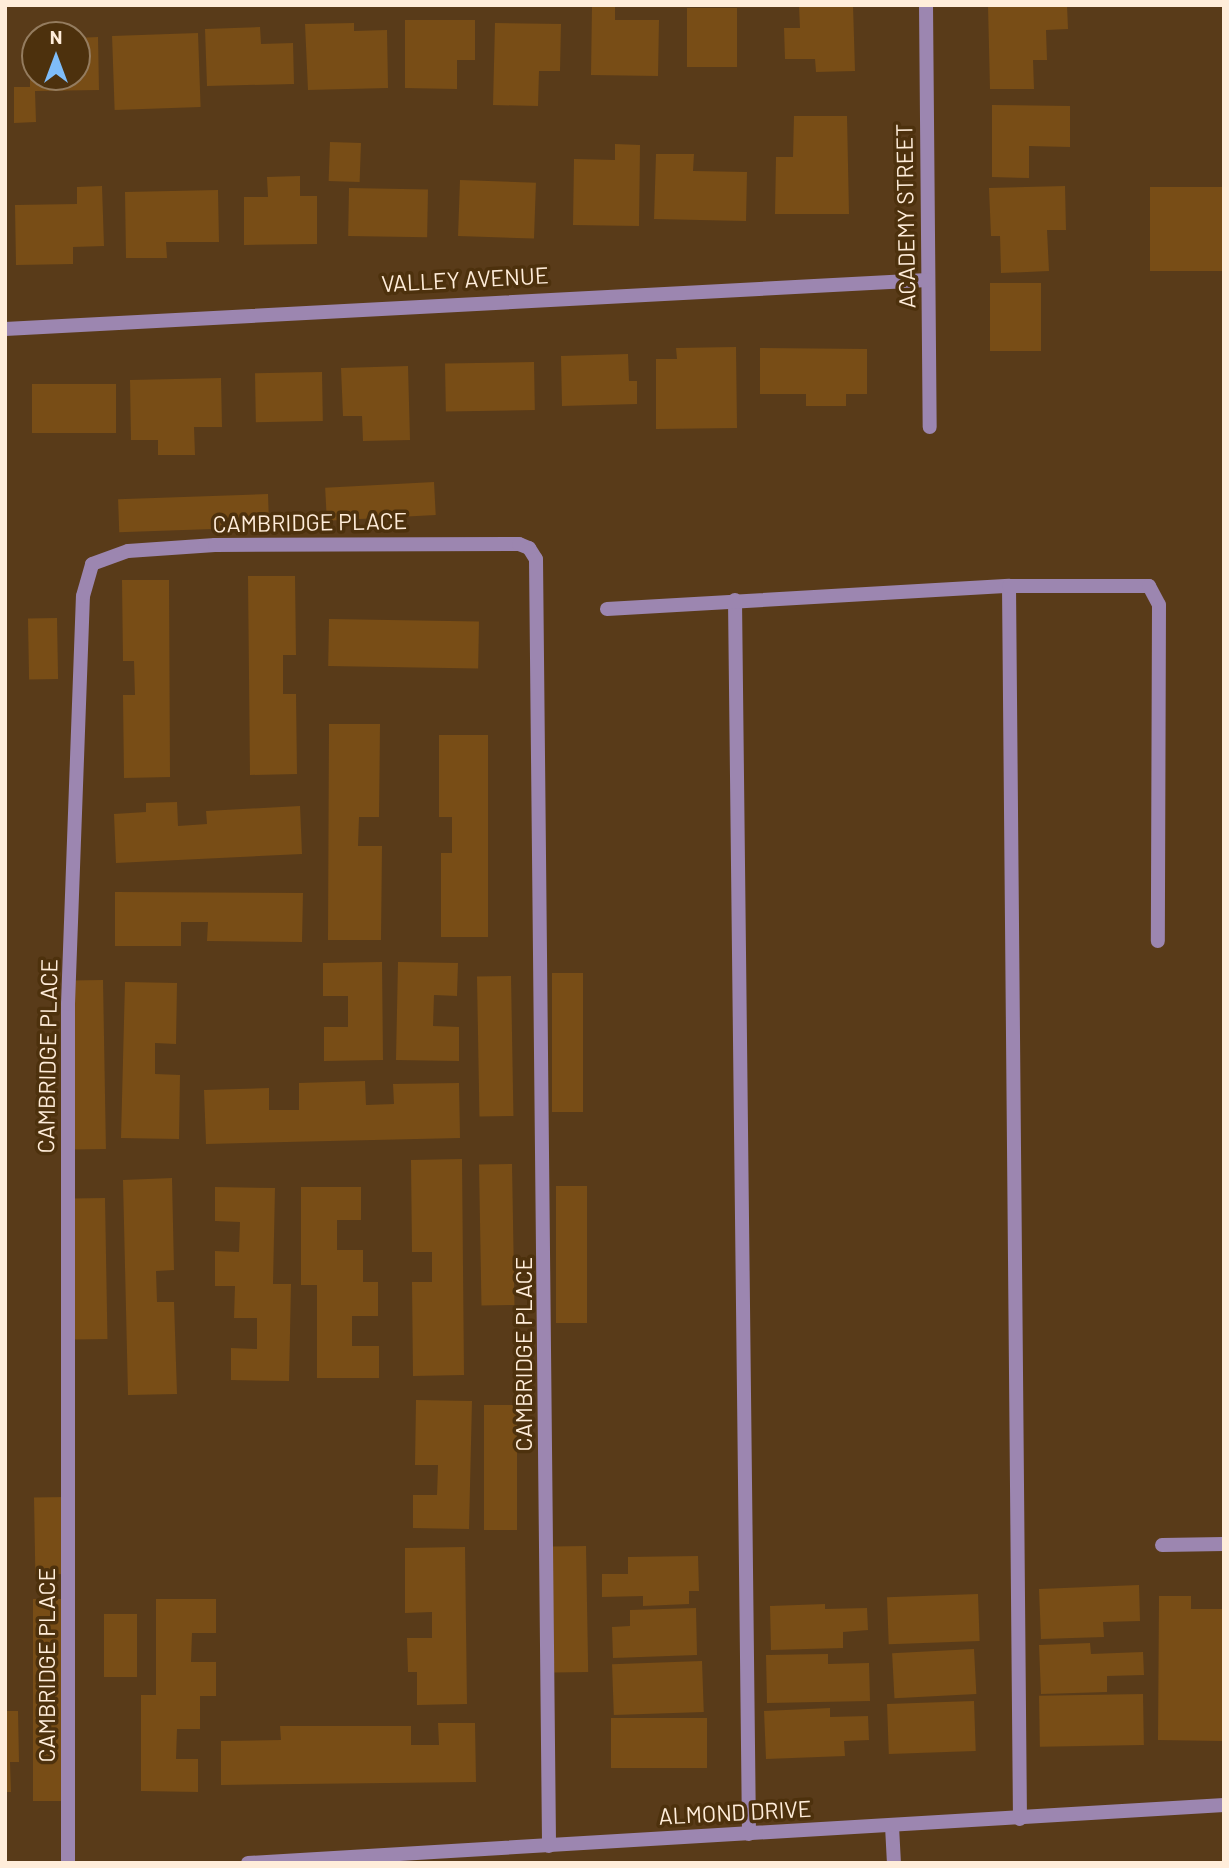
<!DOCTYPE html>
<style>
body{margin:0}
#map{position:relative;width:1229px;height:1868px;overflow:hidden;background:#593b19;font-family:Barlow,sans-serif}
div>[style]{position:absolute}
.building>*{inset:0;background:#784d16;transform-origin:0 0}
.lane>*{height:14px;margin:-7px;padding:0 7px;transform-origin:7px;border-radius:7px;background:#9c86b0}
.street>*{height:14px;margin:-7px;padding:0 7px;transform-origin:7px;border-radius:7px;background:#9c86b0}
span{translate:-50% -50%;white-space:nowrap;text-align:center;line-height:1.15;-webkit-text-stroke:7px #4d310d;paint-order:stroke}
.street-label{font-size:23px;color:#ffedda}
.frame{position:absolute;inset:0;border:7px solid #ffedda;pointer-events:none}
.north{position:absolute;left:21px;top:21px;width:70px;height:70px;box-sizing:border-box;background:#4d310d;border:2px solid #947c5f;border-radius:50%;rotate:0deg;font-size:19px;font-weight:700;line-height:28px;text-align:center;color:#ffedda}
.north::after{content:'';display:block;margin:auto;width:24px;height:32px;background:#7fbdf9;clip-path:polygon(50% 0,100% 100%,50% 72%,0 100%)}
</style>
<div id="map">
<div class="building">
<i style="clip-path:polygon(799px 5px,853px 5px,855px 71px,816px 72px,815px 59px,785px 59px,784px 28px,800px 28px)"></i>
<i style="clip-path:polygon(988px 5px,1067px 5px,1068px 29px,1046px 30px,1047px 60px,1033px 60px,1034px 89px,990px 89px)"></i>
<i style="clip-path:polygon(592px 6px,615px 7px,615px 20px,659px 20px,658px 76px,591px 75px)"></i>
<i style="left:687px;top:8px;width:50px;height:59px"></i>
<i style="clip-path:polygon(405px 20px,475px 20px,475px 60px,457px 60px,457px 89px,405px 88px)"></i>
<i style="clip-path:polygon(354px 23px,354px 31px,387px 30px,388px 88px,308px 90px,305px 24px)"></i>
<i style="clip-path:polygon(495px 23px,561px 24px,560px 71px,539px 71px,538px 106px,493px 105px)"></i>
<i style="clip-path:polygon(260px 27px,261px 44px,293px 43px,294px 84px,207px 86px,205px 29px)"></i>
<i style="left:198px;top:33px;width:74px;height:86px;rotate:88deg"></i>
<i style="clip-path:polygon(98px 37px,99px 90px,35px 91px,36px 122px,14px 123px,14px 87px,30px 87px,30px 39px,35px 39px,35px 77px,77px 77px,77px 38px)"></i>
<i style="clip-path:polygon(992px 105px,1070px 106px,1070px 147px,1029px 146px,1029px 178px,992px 177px)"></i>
<i style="clip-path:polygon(794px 116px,847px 116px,849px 214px,775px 214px,776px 157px,793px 157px)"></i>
<i style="left:330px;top:142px;width:31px;height:39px;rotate:2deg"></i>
<i style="clip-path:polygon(615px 144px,640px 145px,639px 226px,573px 225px,574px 159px,615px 160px)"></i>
<i style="clip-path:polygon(656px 154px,694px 154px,693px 171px,747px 172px,746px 221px,654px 219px)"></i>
<i style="clip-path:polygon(300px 176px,300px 196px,317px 196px,317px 244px,244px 245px,244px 197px,268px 197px,267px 177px)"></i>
<i style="left:460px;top:180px;width:76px;height:56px;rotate:2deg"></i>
<i style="clip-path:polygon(102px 186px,104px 246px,73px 247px,73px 264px,16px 265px,15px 205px,77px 204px,77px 187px)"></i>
<i style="clip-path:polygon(1065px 186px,1066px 230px,1047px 230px,1049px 271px,1001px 273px,1000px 236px,991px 236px,989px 188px)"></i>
<i style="left:1224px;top:187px;width:84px;height:74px;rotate:90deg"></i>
<i style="left:349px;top:188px;width:79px;height:48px;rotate:1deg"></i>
<i style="clip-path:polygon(218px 190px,219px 242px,166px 242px,167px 258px,126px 258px,125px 192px)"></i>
<i style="left:1041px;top:283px;width:68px;height:51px;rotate:90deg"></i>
<i style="clip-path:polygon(736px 347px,737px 428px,656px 429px,656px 359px,677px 359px,676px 348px)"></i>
<i style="clip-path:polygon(760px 348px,867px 349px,867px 394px,846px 394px,846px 406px,806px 406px,806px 394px,760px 394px)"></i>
<i style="clip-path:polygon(628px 354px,629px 381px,637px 381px,637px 404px,562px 406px,561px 356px)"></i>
<i style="left:534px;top:362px;width:48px;height:89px;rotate:89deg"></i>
<i style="clip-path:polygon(408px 366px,410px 440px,363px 441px,362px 416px,343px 416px,341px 368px)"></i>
<i style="left:322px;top:372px;width:49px;height:67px;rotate:89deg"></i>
<i style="clip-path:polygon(221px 378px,222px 427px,194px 427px,195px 455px,158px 455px,158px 440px,131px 440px,130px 380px)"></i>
<i style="left:116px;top:384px;width:49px;height:84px;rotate:90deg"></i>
<i style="left:434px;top:482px;width:33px;height:109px;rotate:87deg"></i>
<i style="left:268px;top:494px;width:33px;height:150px;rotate:88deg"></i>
<i style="clip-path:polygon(248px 576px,295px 576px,296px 655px,283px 655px,283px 694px,296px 694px,297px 774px,250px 775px)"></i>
<i style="clip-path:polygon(122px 580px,169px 580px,170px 777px,124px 778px,123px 695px,135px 695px,134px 661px,123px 661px)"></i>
<i style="left:57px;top:618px;width:61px;height:29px;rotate:89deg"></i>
<i style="left:329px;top:619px;width:150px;height:47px;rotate:1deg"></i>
<i style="clip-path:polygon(329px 724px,380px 724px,379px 817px,359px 817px,358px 846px,382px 846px,381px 940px,328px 940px)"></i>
<i style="clip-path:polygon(439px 735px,488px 735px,488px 937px,441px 937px,441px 853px,452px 853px,452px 817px,439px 817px)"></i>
<i style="clip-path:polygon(177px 802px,178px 826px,207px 824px,206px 811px,300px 806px,302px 854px,116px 863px,114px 814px,146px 812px,146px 803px)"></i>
<i style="clip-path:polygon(115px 892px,303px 893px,302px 942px,207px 941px,208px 922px,181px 922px,181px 946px,115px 946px)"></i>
<i style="clip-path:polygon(382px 962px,383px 1060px,324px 1061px,324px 1027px,348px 1027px,348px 996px,323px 996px,323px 963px)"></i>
<i style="clip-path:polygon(398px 962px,458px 963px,457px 996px,434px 995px,433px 1026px,459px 1027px,459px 1061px,396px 1060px)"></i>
<i style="left:583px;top:973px;width:139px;height:31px;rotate:90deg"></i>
<i style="left:511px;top:976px;width:140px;height:34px;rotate:89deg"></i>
<i style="left:103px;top:980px;width:169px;height:32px;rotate:89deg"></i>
<i style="clip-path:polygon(125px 982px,177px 983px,176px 1044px,155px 1043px,155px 1074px,180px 1075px,179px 1139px,121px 1138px)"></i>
<i style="clip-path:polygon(365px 1081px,366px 1105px,394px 1104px,393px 1084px,459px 1083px,460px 1138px,206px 1144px,204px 1090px,269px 1088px,269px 1110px,299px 1110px,299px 1083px)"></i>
<i style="clip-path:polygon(462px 1159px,464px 1375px,413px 1376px,412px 1282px,432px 1282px,432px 1252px,412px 1252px,411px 1160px)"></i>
<i style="left:512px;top:1164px;width:141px;height:33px;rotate:89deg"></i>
<i style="clip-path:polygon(172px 1178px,174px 1270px,156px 1271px,157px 1302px,174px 1302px,177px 1394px,128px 1395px,123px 1180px)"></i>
<i style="left:556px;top:1186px;width:31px;height:137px"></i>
<i style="clip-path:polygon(215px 1187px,275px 1188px,273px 1284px,291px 1284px,289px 1381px,231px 1380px,231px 1348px,257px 1349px,257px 1318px,234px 1318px,235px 1286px,215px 1286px,215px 1251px,239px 1252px,240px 1222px,215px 1221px)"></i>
<i style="clip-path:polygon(301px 1187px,361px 1187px,361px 1220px,337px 1220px,337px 1250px,363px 1250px,363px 1282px,378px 1282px,378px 1316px,352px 1316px,352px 1346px,379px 1346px,379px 1378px,317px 1378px,317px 1285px,301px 1285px)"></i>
<i style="left:105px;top:1198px;width:141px;height:33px;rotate:89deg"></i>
<i style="clip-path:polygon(416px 1400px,472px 1401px,469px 1529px,413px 1528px,413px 1495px,437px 1495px,438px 1465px,415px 1465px)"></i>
<i style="left:484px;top:1405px;width:33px;height:125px"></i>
<i style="left:66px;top:1497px;width:77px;height:32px;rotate:89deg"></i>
<i style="left:586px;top:1546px;width:126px;height:34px;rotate:89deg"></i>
<i style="clip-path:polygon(465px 1547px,467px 1704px,417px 1705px,417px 1672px,408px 1672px,407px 1638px,432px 1638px,432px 1612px,405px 1613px,405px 1548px)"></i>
<i style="clip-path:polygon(698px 1556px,699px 1591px,689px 1591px,689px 1604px,643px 1606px,643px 1596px,602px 1597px,602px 1574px,628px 1574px,628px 1557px)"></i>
<i style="clip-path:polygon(1139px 1585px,1140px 1621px,1103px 1622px,1104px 1637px,1041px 1639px,1039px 1589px)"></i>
<i style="left:978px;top:1594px;width:47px;height:91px;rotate:88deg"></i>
<i style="clip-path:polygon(1159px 1596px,1191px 1596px,1191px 1609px,1224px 1609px,1224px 1741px,1158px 1740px)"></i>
<i style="left:33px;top:1599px;width:34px;height:202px"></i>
<i style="clip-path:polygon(156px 1599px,216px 1599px,216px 1633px,192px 1633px,191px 1662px,216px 1662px,216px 1696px,200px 1696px,200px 1729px,177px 1729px,176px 1759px,198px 1759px,198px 1792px,141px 1791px,141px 1695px,156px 1695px)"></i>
<i style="clip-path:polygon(825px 1604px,825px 1609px,867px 1608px,868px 1630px,843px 1632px,843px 1648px,771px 1650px,770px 1606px)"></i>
<i style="clip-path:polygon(696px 1608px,697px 1655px,613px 1658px,612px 1627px,630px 1626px,630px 1610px)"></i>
<i style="left:104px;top:1614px;width:33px;height:63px"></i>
<i style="clip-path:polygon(1090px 1643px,1091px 1654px,1143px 1652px,1144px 1675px,1107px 1676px,1107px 1692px,1041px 1694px,1039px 1645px)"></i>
<i style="left:974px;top:1649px;width:45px;height:82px;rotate:87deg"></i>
<i style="clip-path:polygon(828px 1654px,828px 1664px,869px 1663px,870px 1701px,767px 1703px,766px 1655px)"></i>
<i style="left:702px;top:1661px;width:51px;height:90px;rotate:88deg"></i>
<i style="left:1143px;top:1694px;width:51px;height:104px;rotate:89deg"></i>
<i style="left:974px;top:1701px;width:50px;height:87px;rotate:88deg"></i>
<i style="clip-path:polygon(830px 1708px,830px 1717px,868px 1716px,869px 1740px,844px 1741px,845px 1756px,766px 1759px,764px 1711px)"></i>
<i style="clip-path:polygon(5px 1711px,18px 1711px,19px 1762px,10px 1762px,11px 1792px,5px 1792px)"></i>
<i style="left:707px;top:1718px;width:50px;height:96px;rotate:90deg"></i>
<i style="clip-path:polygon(438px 1723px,475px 1723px,476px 1782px,221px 1785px,221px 1741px,281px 1740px,280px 1726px,411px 1726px,411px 1745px,439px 1745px)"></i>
</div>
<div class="lane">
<i style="left:1009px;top:586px;width:1233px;rotate:89.49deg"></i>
<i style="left:735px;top:600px;width:1234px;rotate:89.35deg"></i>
<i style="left:607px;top:609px;width:403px;rotate:-3.3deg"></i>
<i style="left:1009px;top:586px;width:140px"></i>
<i style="left:1149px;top:586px;width:21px;rotate:62deg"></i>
<i style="left:1159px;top:605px;width:336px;rotate:90.2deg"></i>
<i style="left:1162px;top:1545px;width:62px;rotate:-0.9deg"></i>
</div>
<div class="street">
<i style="left:926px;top:5px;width:422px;rotate:89.5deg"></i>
<i style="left:5px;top:329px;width:924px;rotate:-3.04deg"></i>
<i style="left:892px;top:1826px;width:37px;rotate:87deg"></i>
<i style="left:68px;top:1863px;width:859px;rotate:-90deg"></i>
<i style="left:68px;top:1004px;width:408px;rotate:-87.9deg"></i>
<i style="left:83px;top:596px;width:33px;rotate:-74deg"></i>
<i style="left:92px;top:564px;width:38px;rotate:-20deg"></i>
<i style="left:128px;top:551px;width:87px;rotate:-3.9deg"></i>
<i style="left:215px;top:545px;width:304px;rotate:-0.2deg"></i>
<i style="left:519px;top:544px;width:11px;rotate:22deg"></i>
<i style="left:529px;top:548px;width:13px;rotate:58deg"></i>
<i style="left:536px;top:559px;width:1287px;rotate:89.42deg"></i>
<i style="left:248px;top:1863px;width:978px;rotate:-3.4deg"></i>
</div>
<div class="street-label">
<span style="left:905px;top:216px;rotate:-91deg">ACADEMY STREET</span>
<span style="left:465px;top:279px;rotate:-3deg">VALLEY AVENUE</span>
<span style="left:310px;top:522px;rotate:-1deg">CAMBRIDGE PLACE</span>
<span style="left:47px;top:1056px;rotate:-89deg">CAMBRIDGE PLACE</span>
<span style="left:523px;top:1354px;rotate:-90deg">CAMBRIDGE PLACE</span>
<span style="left:46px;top:1665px;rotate:-90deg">CAMBRIDGE PLACE</span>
<span style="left:735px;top:1812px;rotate:-3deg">ALMOND DRIVE</span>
</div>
<div class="frame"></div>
<div class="north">N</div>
</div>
